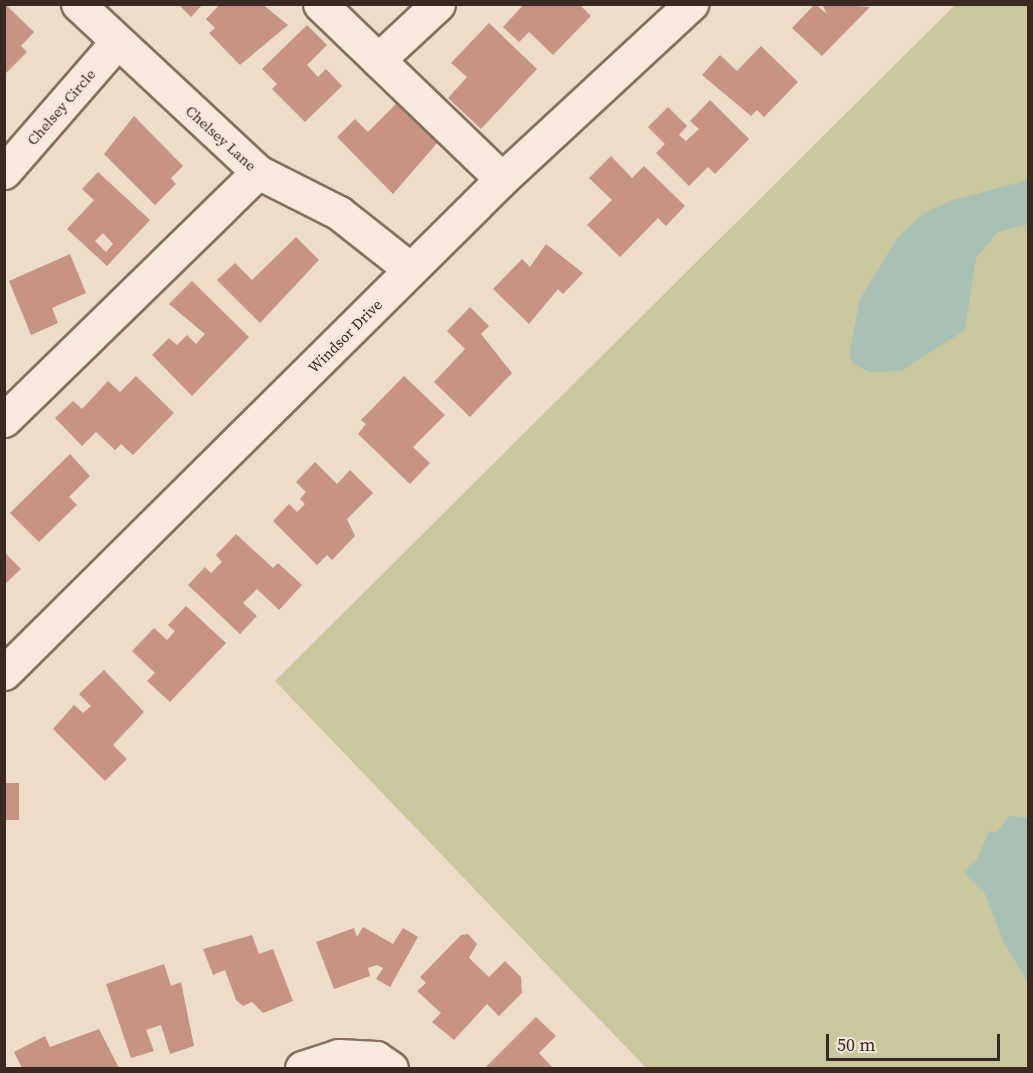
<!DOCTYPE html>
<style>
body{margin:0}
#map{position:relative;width:1033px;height:1073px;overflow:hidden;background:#ecdcc9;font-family:"Source Serif 4",serif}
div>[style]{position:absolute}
.green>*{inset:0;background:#cac79e}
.water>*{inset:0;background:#aac1b6}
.building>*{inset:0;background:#c79382;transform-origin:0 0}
.roads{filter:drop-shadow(2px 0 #876e5f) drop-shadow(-2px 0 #876e5f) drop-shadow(0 2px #876e5f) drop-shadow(0 -2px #876e5f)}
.minor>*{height:33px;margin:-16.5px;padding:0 16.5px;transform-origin:16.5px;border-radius:16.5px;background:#f7eadc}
span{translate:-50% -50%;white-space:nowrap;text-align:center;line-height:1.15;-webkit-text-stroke:4.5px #f4e7d8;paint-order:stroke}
.street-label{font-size:15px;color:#392921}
.frame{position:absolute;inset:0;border:6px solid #392921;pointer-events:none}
.scale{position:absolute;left:826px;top:1034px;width:174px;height:27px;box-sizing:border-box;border:3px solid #392921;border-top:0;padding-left:8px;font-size:18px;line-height:21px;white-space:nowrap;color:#392921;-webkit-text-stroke:4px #f4e7d8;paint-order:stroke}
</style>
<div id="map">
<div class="green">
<i style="clip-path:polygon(955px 5px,1028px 5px,1028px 1068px,646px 1068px,275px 681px)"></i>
</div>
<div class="water">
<i style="clip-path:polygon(1028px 180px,1028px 224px,998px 232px,976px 258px,965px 330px,901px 371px,869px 372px,853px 363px,849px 356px,860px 299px,897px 238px,924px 213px,953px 200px)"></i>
<i style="clip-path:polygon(1008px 816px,1028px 818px,1028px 983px,1004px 943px,985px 894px,964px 873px,977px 860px,989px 831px,997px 833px)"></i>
</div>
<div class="building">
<i style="clip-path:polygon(5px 4px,34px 32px,21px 46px,27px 52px,4px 75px)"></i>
<i style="clip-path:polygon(178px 4px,203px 4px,191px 17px)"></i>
<i style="clip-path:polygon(220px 4px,262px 4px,288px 25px,240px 65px,209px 33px,215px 28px,206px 19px)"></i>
<i style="clip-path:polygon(524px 4px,579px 4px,591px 16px,553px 55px,529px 32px,519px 42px,503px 27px)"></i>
<i style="clip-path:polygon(815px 4px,827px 14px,822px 4px,870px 7px,822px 56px,792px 28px)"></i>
<i style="clip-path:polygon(489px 23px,537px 69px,481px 129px,448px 98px,467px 77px,451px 63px)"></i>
<i style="clip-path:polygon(307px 25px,327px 45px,307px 65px,318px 77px,326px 69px,342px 86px,305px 122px,272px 89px,277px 84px,262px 69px)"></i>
<i style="clip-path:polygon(761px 46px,798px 82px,764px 117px,757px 110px,751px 116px,702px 75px,720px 55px,737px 71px)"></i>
<i style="clip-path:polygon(710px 100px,749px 139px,715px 174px,708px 167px,689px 186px,656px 153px,665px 144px,648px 127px,668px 107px,687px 126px,679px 135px,686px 141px,699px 129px,690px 121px)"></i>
<i style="clip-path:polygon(399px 101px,438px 142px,393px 194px,337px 137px,355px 119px,368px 132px)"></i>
<i style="clip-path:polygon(134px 116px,183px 166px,171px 178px,176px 184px,155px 205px,104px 154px)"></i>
<i style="clip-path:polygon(611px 156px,632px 178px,644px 166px,685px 206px,666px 226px,658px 218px,620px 257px,587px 225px,612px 200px,589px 178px)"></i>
<i style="clip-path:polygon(evenodd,98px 172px,150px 220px,107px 266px,67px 229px,94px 200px,82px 189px,98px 172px,103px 233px,113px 244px,106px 252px,95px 241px,103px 233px)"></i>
<i style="clip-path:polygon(296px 237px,319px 260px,260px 323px,217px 280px,235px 263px,252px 280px)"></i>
<i style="clip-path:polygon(546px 244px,583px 273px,563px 294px,558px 289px,529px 324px,493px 289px,522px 259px,530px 267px)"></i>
<i style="clip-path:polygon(70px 254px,86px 293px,52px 308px,58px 323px,31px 335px,9px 281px)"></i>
<i style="clip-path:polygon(192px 281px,249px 337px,192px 396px,152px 355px,169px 338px,177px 345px,187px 335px,196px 344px,205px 334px,169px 304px)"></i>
<i style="clip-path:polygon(470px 307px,489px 326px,481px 334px,512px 373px,470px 417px,434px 382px,465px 349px,447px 331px)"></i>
<i style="clip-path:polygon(136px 376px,174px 413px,133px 455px,121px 444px,115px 450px,96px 432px,82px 446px,55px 418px,73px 401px,82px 409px,108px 381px,120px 392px)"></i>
<i style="clip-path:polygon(404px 376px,445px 415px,413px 447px,430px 463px,410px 484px,358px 434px,366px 424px,361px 420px)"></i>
<i style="clip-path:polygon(70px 454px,90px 476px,69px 497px,77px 505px,39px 542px,10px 513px)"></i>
<i style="clip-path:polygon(315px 462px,337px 484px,350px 470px,373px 493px,347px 519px,355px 536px,332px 560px,327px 555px,317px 565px,273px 521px,289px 504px,297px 512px,305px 504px,300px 499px,306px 492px,296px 482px)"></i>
<i style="clip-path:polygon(236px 534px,273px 568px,278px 563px,302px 585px,279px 610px,257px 589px,243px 603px,257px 616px,240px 634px,188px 585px,205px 567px,211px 573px,222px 562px,216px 555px)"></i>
<i style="clip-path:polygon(4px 552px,21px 569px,4px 585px)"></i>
<i style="clip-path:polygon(186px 606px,226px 643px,170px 702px,147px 681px,155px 673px,132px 651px,154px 628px,167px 640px,175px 631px,168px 625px)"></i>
<i style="clip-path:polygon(104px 670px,144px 712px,113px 745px,127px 759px,105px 781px,53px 729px,74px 705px,83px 713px,91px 706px,79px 694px)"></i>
<i style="left:4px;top:783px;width:15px;height:37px"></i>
<i style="clip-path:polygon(363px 927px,393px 944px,403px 928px,418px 937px,390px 987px,376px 979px,383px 968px,377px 965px,368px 968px,370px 976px,334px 989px,316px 942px,354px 928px,357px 937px)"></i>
<i style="clip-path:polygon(468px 934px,477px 944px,469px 958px,489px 977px,505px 961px,521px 977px,522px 993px,499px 1016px,487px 1004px,454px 1040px,432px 1022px,441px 1013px,417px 991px,426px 983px,420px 977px,461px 935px)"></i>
<i style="clip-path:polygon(252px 935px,259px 954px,273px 949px,293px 1001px,263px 1013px,252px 1002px,243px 1006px,236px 1000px,225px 970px,213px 975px,203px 949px)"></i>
<i style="clip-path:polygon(164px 964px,171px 986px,181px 982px,194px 1046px,170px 1054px,161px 1025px,146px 1030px,154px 1051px,131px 1058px,106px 984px)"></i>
<i style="clip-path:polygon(536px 1017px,556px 1036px,539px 1053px,553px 1068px,485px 1068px)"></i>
<i style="clip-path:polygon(99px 1029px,119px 1068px,22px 1068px,14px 1052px,45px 1036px,50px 1047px)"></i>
</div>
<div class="roads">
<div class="minor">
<i style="left:78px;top:4px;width:246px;rotate:43deg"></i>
<i style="left:258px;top:172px;width:91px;rotate:26.8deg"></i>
<i style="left:339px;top:213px;width:90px;rotate:38.3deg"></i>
<i style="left:320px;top:4px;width:252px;rotate:43.9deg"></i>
<i style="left:378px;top:60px;width:82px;rotate:-43deg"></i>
<i style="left:4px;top:172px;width:172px;rotate:-49deg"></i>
<i style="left:4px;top:420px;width:355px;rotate:-44.3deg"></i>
<i style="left:4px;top:673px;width:701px;rotate:-44.77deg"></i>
<i style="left:502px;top:179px;width:258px;rotate:-42.8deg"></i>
<i style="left:302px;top:1068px;width:38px;rotate:-18deg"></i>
<i style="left:338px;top:1056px;width:38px;rotate:3deg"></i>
<i style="left:376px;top:1058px;width:18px;rotate:34deg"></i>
</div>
</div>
<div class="street-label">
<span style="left:61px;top:107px;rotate:-49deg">Chelsey Circle</span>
<span style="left:221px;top:138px;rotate:42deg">Chelsey Lane</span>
<span style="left:345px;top:336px;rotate:-45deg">Windsor Drive</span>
</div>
<div class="frame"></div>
<div class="scale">50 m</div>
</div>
